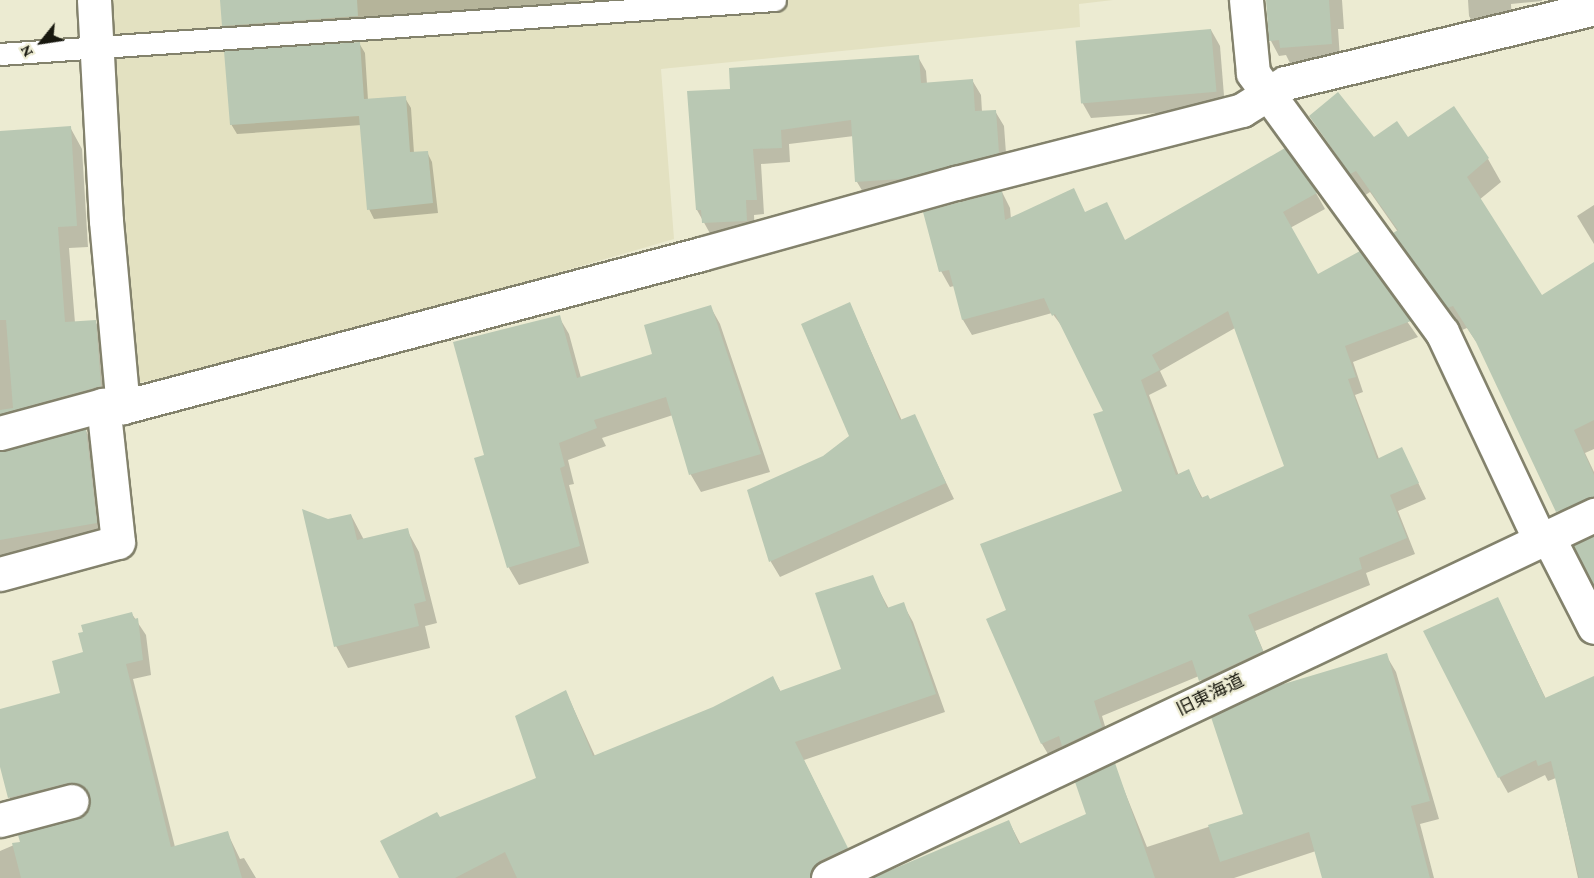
<!DOCTYPE html>
<meta charset="utf-8">
<style>
body{margin:0}
#map{position:relative;width:1594px;height:878px;overflow:hidden;background:#ecebd2;font-family:"Crimson Pro","Noto Sans JP",serif}
div>[style]{position:absolute}
.built>*{inset:0;background:#e3e1c1}
.shadow>*{inset:0;background:#0003}
.building>*{inset:0;background:#b9c8b3;transform-origin:0 0}
.roads{filter:drop-shadow(2px 0 #83826c) drop-shadow(-2px 0 #83826c) drop-shadow(0 2px #83826c) drop-shadow(0 -2px #83826c)}
.lane>*{height:21px;margin:-10.5px;padding:0 10.5px;transform-origin:10.5px;border-radius:10.5px;background:#fff}
.street>*{height:33px;margin:-16.5px;padding:0 16.5px;transform-origin:16.5px;border-radius:16.5px;background:#fff}
span{translate:-50% -50%;white-space:nowrap;text-align:center;line-height:1.15;-webkit-text-stroke:4.5px #ecebd2;paint-order:stroke}
.street-label{font-size:18px;color:#18180f}
.north{position:absolute;left:12px;top:12px;width:60px;height:60px;-webkit-text-stroke:4px #ecebd2;paint-order:stroke;rotate:240deg;font-size:16px;font-weight:700;line-height:24px;text-align:center;color:#18180f}
.north::after{content:'';display:block;margin:auto;width:21px;height:27px;background:#18180f;clip-path:polygon(50% 0,100% 100%,50% 72%,0 100%)}
</style>
<div id="map">
<div class="built">
<i style="clip-path:polygon(110px 0,1113px 0,1079px 4px,1080px 27px,661px 69px,674px 239px,269px 357px,137px 383px)"></i>
</div>
<div class="shadow">
<i style="clip-path:polygon(222px 0,579px 0,579px 13px,237px 47px,224px 25px)"></i>
<i style="clip-path:polygon(1267px 0,1342px 0,1344px 29px,1338px 29px,1340px 59px,1290px 63px,1286px 55px,1279px 56px,1271px 41px)"></i>
<i style="clip-path:polygon(1468px 0,1542px 0,1542px 1px,1511px 4px,1512px 25px,1478px 31px,1469px 16px)"></i>
<i style="clip-path:polygon(1211px 30px,1220px 46px,1225px 108px,1091px 118px,1082px 102px)"></i>
<i style="clip-path:polygon(359px 43px,365px 53px,368px 100px,405px 98px,411px 108px,414px 153px,427px 152px,432px 162px,438px 213px,374px 219px,369px 209px,362px 125px,237px 134px,231px 124px)"></i>
<i style="clip-path:polygon(918px 57px,926px 71px,927px 84px,972px 80px,981px 95px,982px 112px,995px 111px,1004px 126px,1007px 167px,866px 197px,857px 182px,854px 136px,789px 144px,790px 162px,761px 164px,764px 214px,754px 215px,755px 235px,712px 237px,697px 210px,732px 90px)"></i>
<i style="clip-path:polygon(1311px 116px,1374px 139px,1408px 139px,1488px 159px,1501px 182px,1479px 200px,1541px 297px,1594px 264px,1594px 449px,1585px 453px,1594px 472px,1594px 523px,1571px 534px,1482px 350px,1467px 328px,1462px 330px,1408px 256px,1395px 234px,1398px 232px,1370px 192px,1364px 196px)"></i>
<i style="clip-path:polygon(70px 127px,82px 149px,88px 247px,69px 248px,75px 323px,95px 321px,108px 343px,113px 408px,0 441px,0 132px)"></i>
<i style="clip-path:polygon(evenodd,1002px 192px,1010px 208px,1011px 219px,1086px 213px,1125px 241px,1316px 193px,1325px 209px,1290px 228px,1318px 276px,1359px 253px,1418px 337px,1353px 362px,1363px 392px,1355px 395px,1379px 459px,1402px 449px,1426px 499px,1398px 511px,1415px 554px,1366px 573px,1370px 585px,1255px 631px,1270px 667px,1210px 696px,1199px 676px,1102px 716px,1110px 743px,1051px 759px,1042px 744px,1008px 611px,1124px 492px,1105px 412px,1064px 329px,1052px 313px,972px 335px,963px 320px,954px 286px,950px 287px,941px 271px,1002px 192px,1235px 328px,1286px 467px,1210px 501px,1203px 499px,1188px 471px,1179px 476px,1149px 395px,1167px 386px,1160px 371px,1235px 328px)"></i>
<i style="clip-path:polygon(1594px 205px,1594px 244px,1577px 216px)"></i>
<i style="clip-path:polygon(850px 304px,902px 421px,914px 416px,954px 499px,780px 577px,771px 562px,749px 491px,823px 457px,851px 437px)"></i>
<i style="clip-path:polygon(710px 306px,720px 324px,770px 472px,701px 492px,691px 475px,673px 415px,602px 438px,606px 446px,568px 460px,574px 484px,569px 485px,589px 563px,519px 585px,509px 568px,476px 459px,485px 456px,559px 317px,569px 334px,581px 378px,654px 355px)"></i>
<i style="clip-path:polygon(86px 431px,98px 452px,108px 545px,0 580px,0 452px)"></i>
<i style="clip-path:polygon(351px 515px,364px 540px,407px 530px,419px 552px,437px 623px,425px 626px,430px 648px,348px 668px,336px 646px,328px 521px)"></i>
<i style="clip-path:polygon(872px 577px,889px 609px,903px 604px,913px 622px,945px 712px,804px 760px,856px 866px,835px 878px,400px 878px,440px 819px,538px 779px,566px 692px,595px 756px,714px 708px,773px 678px,781px 692px,843px 670px)"></i>
<i style="clip-path:polygon(1498px 599px,1546px 699px,1594px 678px,1594px 878px,1578px 878px,1556px 778px,1548px 781px,1545px 775px,1508px 793px,1499px 777px)"></i>
<i style="clip-path:polygon(132px 614px,146px 635px,151px 675px,133px 679px,175px 847px,227px 832px,240px 859px,244px 858px,256px 878px,0 878px,0 851px,21px 842px,20px 836px,87px 815px,90px 801px,86px 797px,18px 813px,10px 798px,0 761px,0 711px,62px 694px,85px 653px)"></i>
<i style="clip-path:polygon(1386px 655px,1396px 672px,1439px 819px,1420px 824px,1434px 878px,1324px 878px,1316px 851px,1234px 878px,874px 878px,1009px 822px,1021px 845px,1088px 815px,1114px 765px,1147px 847px,1245px 815px)"></i>
</div>
<div class="building">
<i style="clip-path:polygon(220px 0,357px 0,358px 16px,222px 26px)"></i>
<i style="clip-path:polygon(1266px 0,1329px 0,1332px 44px,1280px 48px,1279px 40px,1269px 41px)"></i>
<i style="left:1211px;top:29px;width:63px;height:136px;rotate:85deg"></i>
<i style="clip-path:polygon(360px 42px,364px 99px,406px 96px,410px 152px,428px 151px,433px 203px,367px 210px,359px 116px,230px 125px,224px 51px)"></i>
<i style="clip-path:polygon(919px 55px,921px 83px,973px 79px,975px 111px,996px 110px,999px 153px,901px 179px,855px 182px,851px 120px,781px 130px,782px 148px,753px 149px,757px 200px,746px 200px,747px 221px,702px 223px,701px 210px,696px 210px,687px 91px,730px 89px,729px 68px)"></i>
<i style="clip-path:polygon(1338px 92px,1374px 137px,1397px 121px,1408px 137px,1454px 106px,1489px 158px,1467px 177px,1542px 295px,1594px 262px,1594px 420px,1574px 430px,1594px 475px,1594px 497px,1556px 512px,1476px 342px,1453px 306px,1447px 308px,1393px 233px,1398px 230px,1356px 171px,1350px 174px,1309px 116px)"></i>
<i style="clip-path:polygon(71px 126px,77px 226px,58px 227px,65px 322px,96px 320px,101px 386px,0 414px,0 410px,13px 408px,6px 320px,0 320px,0 131px)"></i>
<i style="clip-path:polygon(evenodd,1285px 148px,1317px 193px,1283px 212px,1318px 274px,1360px 251px,1411px 321px,1345px 346px,1356px 377px,1348px 379px,1377px 459px,1402px 447px,1419px 483px,1390px 495px,1407px 538px,1359px 558px,1362px 569px,1248px 615px,1263px 651px,1199px 681px,1192px 660px,1094px 701px,1102px 727px,1062px 746px,1059px 736px,1041px 744px,986px 619px,1006px 610px,980px 544px,1122px 491px,1093px 414px,1103px 411px,1055px 314px,1052px 316px,1044px 298px,962px 320px,949px 270px,939px 272px,923px 212px,1002px 191px,1005px 220px,1074px 188px,1085px 212px,1107px 202px,1125px 240px,1285px 148px,1228px 311px,1284px 466px,1210px 499px,1208px 495px,1201px 498px,1189px 469px,1176px 475px,1141px 380px,1160px 370px,1152px 355px,1228px 311px)"></i>
<i style="clip-path:polygon(850px 302px,900px 420px,915px 414px,946px 483px,769px 562px,747px 490px,823px 456px,849px 436px,801px 324px)"></i>
<i style="clip-path:polygon(711px 305px,761px 454px,689px 475px,666px 397px,594px 420px,597px 428px,559px 443px,565px 466px,560px 468px,580px 546px,507px 568px,474px 458px,484px 455px,453px 342px,560px 315px,577px 378px,652px 354px,644px 325px)"></i>
<i style="clip-path:polygon(86px 429px,97px 523px,0 540px,0 451px)"></i>
<i style="clip-path:polygon(302px 509px,328px 519px,351px 514px,357px 540px,408px 528px,426px 601px,414px 604px,419px 626px,334px 647px)"></i>
<i style="clip-path:polygon(1594px 536px,1594px 586px,1573px 546px)"></i>
<i style="clip-path:polygon(873px 575px,887px 608px,904px 602px,936px 694px,795px 742px,848px 848px,819px 861px,810px 878px,517px 878px,505px 852px,455px 878px,399px 878px,380px 841px,437px 812px,440px 817px,536px 778px,515px 716px,566px 690px,593px 756px,713px 707px,773px 676px,780px 691px,841px 669px,815px 593px)"></i>
<i style="clip-path:polygon(1498px 597px,1545px 698px,1594px 676px,1594px 878px,1579px 878px,1551px 761px,1538px 766px,1536px 760px,1498px 778px,1423px 631px)"></i>
<i style="clip-path:polygon(132px 612px,134px 619px,138px 618px,143px 660px,126px 664px,171px 847px,228px 831px,242px 878px,21px 878px,12px 843px,20px 842px,18px 835px,77px 819px,90px 806px,90px 797px,85px 787px,68px 783px,8px 798px,0 767px,0 709px,60px 693px,52px 661px,83px 652px,78px 633px,83px 632px,81px 625px)"></i>
<i style="clip-path:polygon(1387px 653px,1430px 801px,1411px 806px,1430px 878px,1322px 878px,1309px 832px,1220px 862px,1208px 825px,1243px 814px,1211px 717px,1277px 686px)"></i>
<i style="clip-path:polygon(1115px 763px,1155px 878px,872px 878px,1009px 820px,1019px 844px,1086px 814px,1075px 782px)"></i>
</div>
<div class="roads">
<div class="lane">
<i style="left:0;top:54px;width:777px;rotate:-3.99deg"></i>
</div>
<div class="street">
<i style="left:94px;top:0;width:221px;rotate:86.9deg"></i>
<i style="left:106px;top:221px;width:187px;rotate:84.8deg"></i>
<i style="left:1246px;top:0;width:73px;rotate:84.5deg"></i>
<i style="left:1253px;top:73px;width:321px;rotate:53.9deg"></i>
<i style="left:1442px;top:332px;width:230px;rotate:64.8deg"></i>
<i style="left:0;top:433px;width:107px;rotate:-15.2deg"></i>
<i style="left:103px;top:405px;width:20px;rotate:6deg"></i>
<i style="left:123px;top:407px;width:598px;rotate:-14.83deg"></i>
<i style="left:701px;top:254px;width:265px;rotate:-15.6deg"></i>
<i style="left:956px;top:183px;width:295px;rotate:-14.3deg"></i>
<i style="left:1242px;top:110px;width:51px;rotate:-32.1deg"></i>
<i style="left:1285px;top:83px;width:318px;rotate:-13.6deg"></i>
<i style="left:1548px;top:537px;width:101px;rotate:62.9deg"></i>
<i style="left:0;top:574px;width:122px;rotate:-15.2deg"></i>
<i style="left:118px;top:542px;width:138px;rotate:-96.2deg"></i>
<i style="left:0;top:820px;width:74px;rotate:-14.8deg"></i>
<i style="left:828px;top:878px;width:848px;rotate:-25.36deg"></i>
</div>
</div>
<div class="street-label">
<span style="left:1210px;top:695px;rotate:-26deg">旧東海道</span>
</div>
<div class="north">N</div>
</div>
